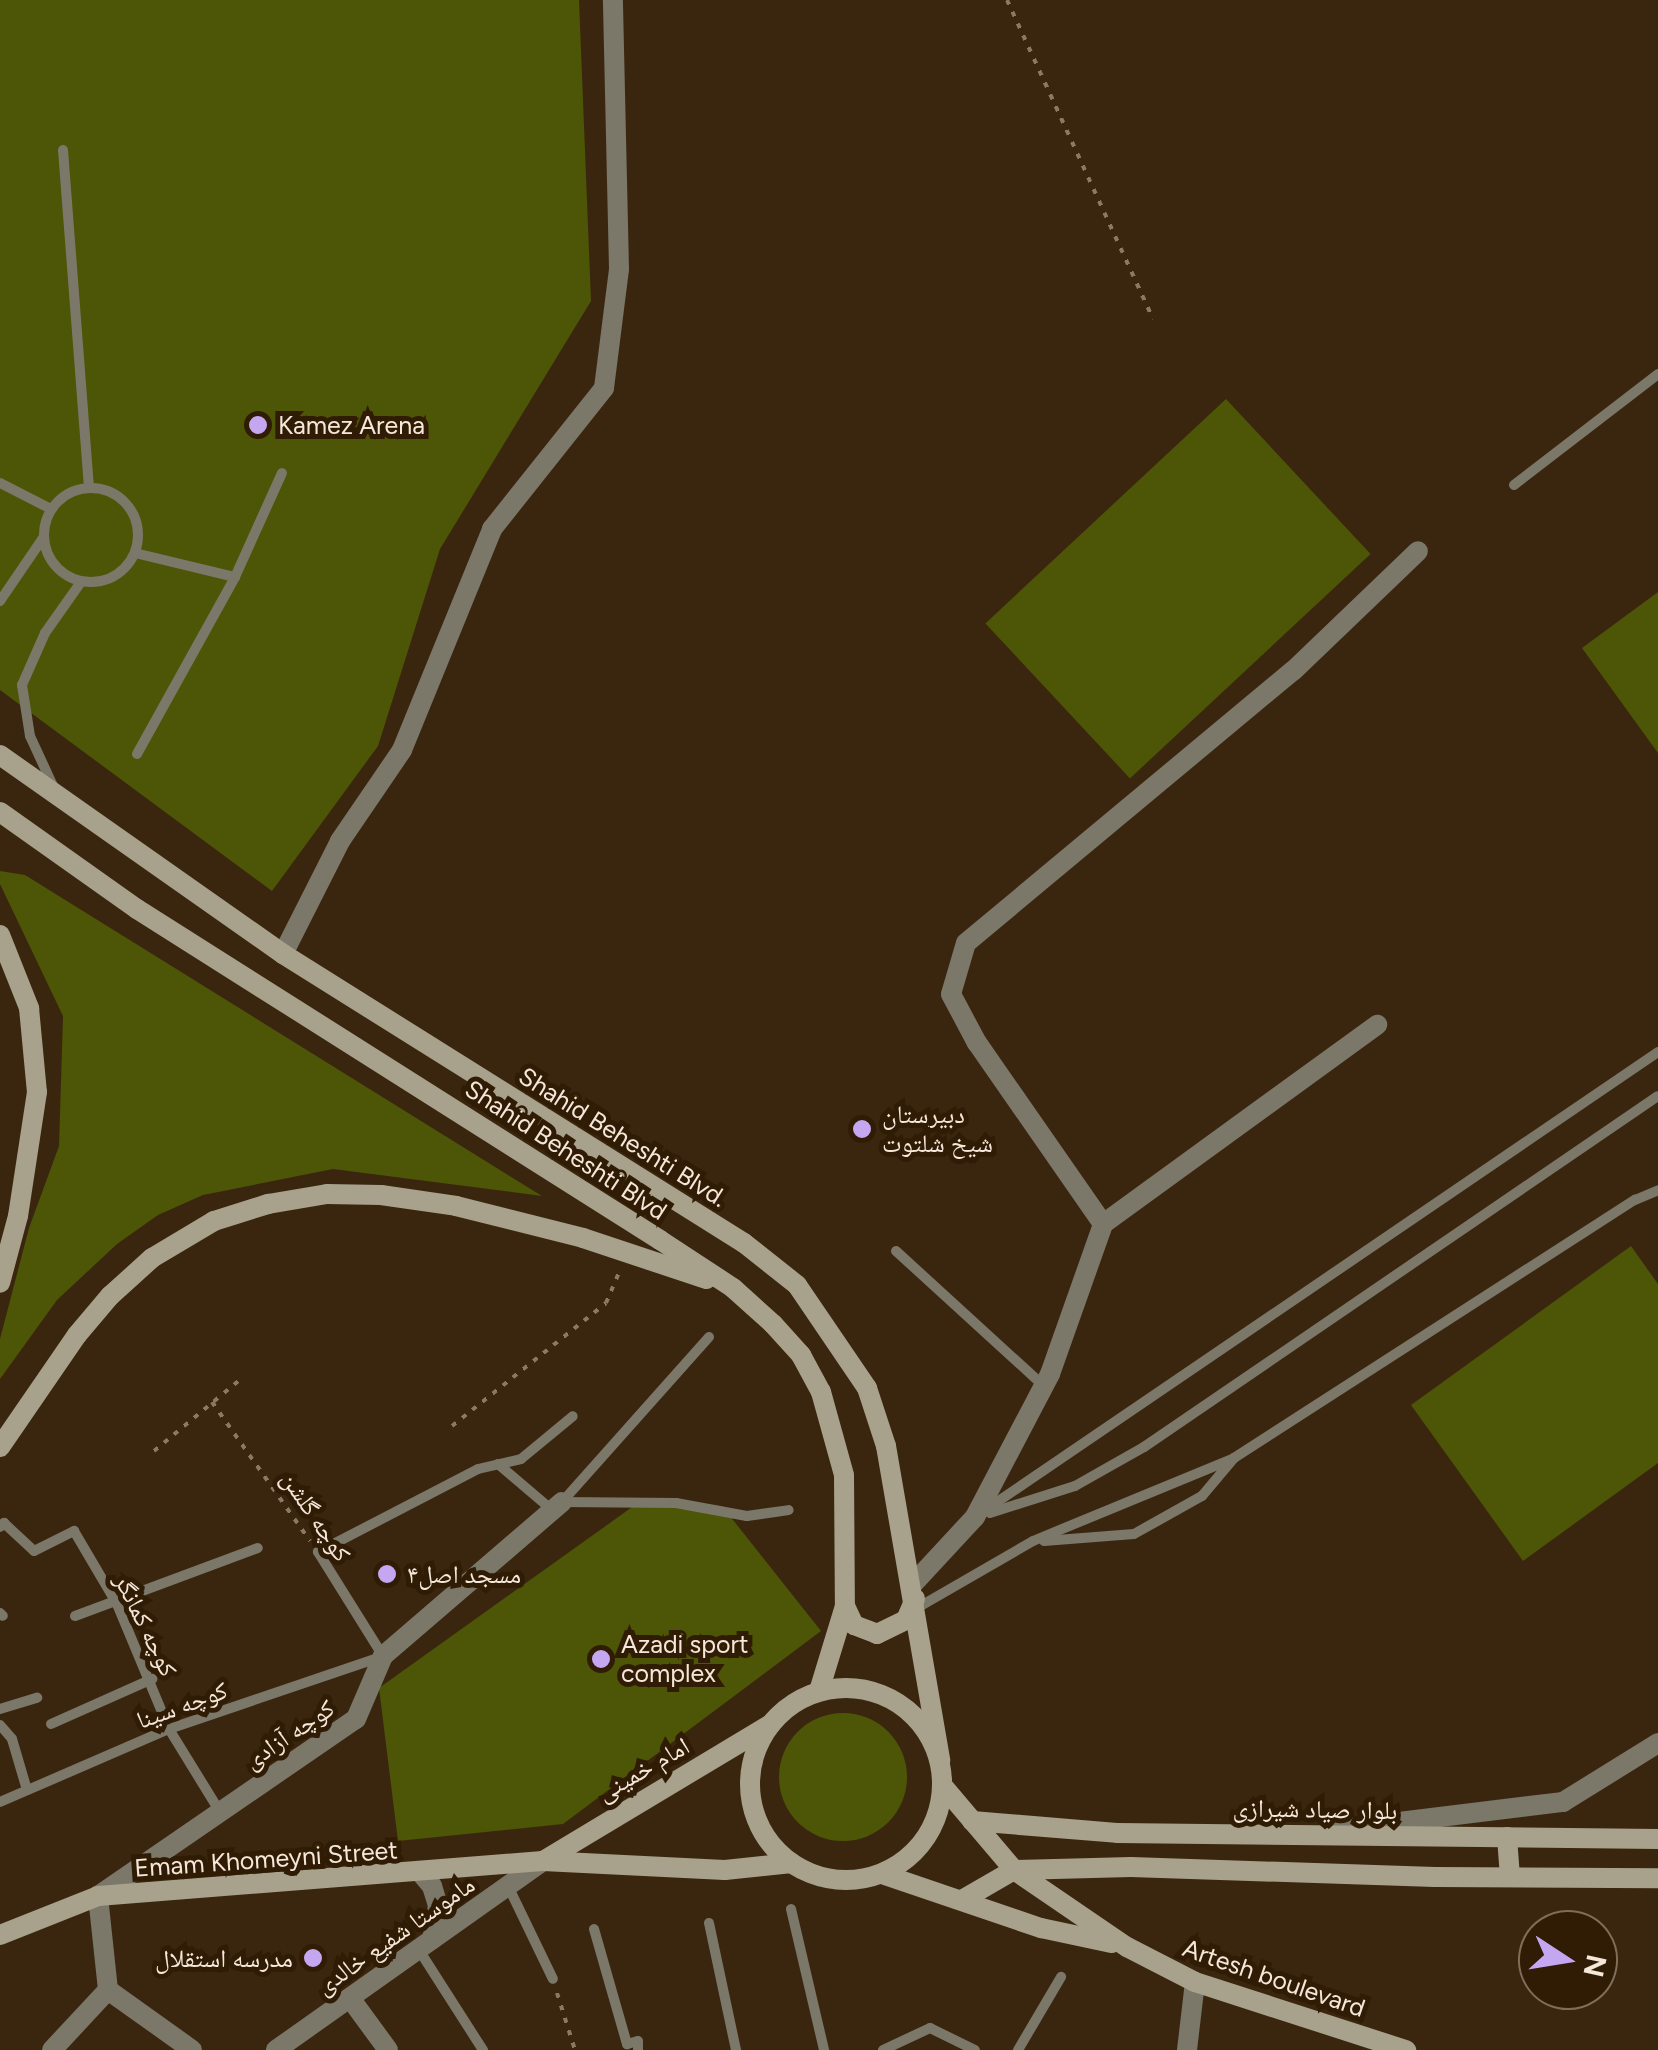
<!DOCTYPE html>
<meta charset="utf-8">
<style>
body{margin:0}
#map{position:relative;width:1658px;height:2050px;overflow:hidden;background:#3a260f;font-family:Figtree,"Noto Naskh Arabic",sans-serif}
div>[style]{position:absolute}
.green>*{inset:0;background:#4d5506;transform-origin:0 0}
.round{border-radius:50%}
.path>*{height:4px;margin-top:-2px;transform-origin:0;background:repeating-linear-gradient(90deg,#8b7966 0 5px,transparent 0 13px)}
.service>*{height:10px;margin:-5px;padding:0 5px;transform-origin:5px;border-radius:5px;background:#7b7769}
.service>.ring{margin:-5px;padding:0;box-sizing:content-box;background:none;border:10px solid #7b7769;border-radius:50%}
.minor>*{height:20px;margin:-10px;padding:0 10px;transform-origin:10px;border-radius:10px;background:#7b7769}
.tertiary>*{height:20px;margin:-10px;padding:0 10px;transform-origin:10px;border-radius:10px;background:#7b7769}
.secondary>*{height:20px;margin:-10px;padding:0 10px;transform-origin:10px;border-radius:10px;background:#a8a28c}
.secondary>.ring{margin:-10px;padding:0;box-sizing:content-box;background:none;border:20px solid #a8a28c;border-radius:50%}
.dots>*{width:28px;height:28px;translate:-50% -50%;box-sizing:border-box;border:5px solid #301c05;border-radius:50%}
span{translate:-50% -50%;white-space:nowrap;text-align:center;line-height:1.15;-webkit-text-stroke:10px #301c05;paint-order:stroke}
.poi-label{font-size:25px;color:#f5e7d9}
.left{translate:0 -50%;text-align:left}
.right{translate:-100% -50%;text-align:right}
.street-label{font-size:25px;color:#f5e7d9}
.north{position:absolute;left:1518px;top:1910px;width:100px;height:100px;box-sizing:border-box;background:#301c05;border:2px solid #7f6d5a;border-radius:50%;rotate:102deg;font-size:28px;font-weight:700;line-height:40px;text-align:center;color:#f5e7d9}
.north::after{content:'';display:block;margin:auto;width:35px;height:45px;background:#c5a7f1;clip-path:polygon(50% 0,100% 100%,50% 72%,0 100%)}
</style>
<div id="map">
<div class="green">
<i style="clip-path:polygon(0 0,579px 0,591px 301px,440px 549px,378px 746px,272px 891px,0 690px)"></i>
<i style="left:1226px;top:399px;width:212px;height:329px;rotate:47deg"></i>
<i style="clip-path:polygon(1658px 592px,1658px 753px,1582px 648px)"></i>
<i style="clip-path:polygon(0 871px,25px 875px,542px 1196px,333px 1169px,203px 1195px,158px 1215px,117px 1244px,57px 1300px,0 1379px,0 1339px,29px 1228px,59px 1146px,63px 1016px,0 884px)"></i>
<i style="clip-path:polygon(1631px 1246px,1658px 1284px,1658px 1463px,1523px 1561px,1411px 1405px)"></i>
<i style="clip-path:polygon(642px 1500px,722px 1506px,821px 1631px,563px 1824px,398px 1841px,379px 1688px)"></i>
<i class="round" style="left:779px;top:1713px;width:128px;height:128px"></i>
</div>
<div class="path">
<i style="left:1007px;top:0;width:351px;rotate:65.4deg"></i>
<i style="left:212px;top:1402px;width:170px;rotate:54.8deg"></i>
<i style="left:452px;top:1426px;width:197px;rotate:-38.6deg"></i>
<i style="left:606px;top:1303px;width:34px;rotate:-67deg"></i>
<i style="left:154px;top:1451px;width:114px;rotate:-39.7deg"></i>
<i style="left:557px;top:1993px;width:60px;rotate:72.5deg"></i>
</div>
<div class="service">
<i style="left:63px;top:150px;width:338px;rotate:85.6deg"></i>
<i style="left:0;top:483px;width:57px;rotate:27deg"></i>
<i style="left:1514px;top:485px;width:182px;rotate:-37.6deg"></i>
<i class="ring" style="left:44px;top:488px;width:84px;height:84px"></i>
<i style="left:135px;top:553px;width:103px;rotate:13.5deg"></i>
<i style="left:0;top:601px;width:76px;rotate:-55.7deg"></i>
<i style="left:137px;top:754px;width:202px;rotate:-61deg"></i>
<i style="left:235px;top:577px;width:114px;rotate:-65.7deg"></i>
<i style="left:54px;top:788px;width:57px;rotate:-114.8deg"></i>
<i style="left:30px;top:736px;width:52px;rotate:-98.9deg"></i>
<i style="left:22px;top:685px;width:57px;rotate:-66.1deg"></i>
<i style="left:45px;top:633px;width:62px;rotate:-54.8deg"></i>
<i style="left:896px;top:1251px;width:199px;rotate:42.4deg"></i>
<i style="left:498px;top:1464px;width:71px;rotate:40.4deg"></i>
<i style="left:562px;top:1502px;width:114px;rotate:0.5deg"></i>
<i style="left:676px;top:1503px;width:72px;rotate:10.4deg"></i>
<i style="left:747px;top:1516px;width:42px;rotate:-8.1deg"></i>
<i style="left:562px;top:1502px;width:221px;rotate:-48.3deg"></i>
<i style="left:981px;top:1513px;width:819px;rotate:-34.25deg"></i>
<i style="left:990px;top:1513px;width:89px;rotate:-17.6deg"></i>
<i style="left:1075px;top:1486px;width:79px;rotate:-29.5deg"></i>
<i style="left:1144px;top:1447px;width:622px;rotate:-34.33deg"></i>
<i style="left:0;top:1527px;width:6px;rotate:-45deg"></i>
<i style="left:4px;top:1523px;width:41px;rotate:43deg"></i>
<i style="left:34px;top:1551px;width:45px;rotate:-26.6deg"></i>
<i style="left:74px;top:1531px;width:85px;rotate:59.5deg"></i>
<i style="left:117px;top:1604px;width:135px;rotate:67.4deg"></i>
<i style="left:169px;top:1729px;width:97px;rotate:58.4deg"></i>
<i style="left:1044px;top:1541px;width:90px;rotate:-4.4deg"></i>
<i style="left:1134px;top:1534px;width:78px;rotate:-29.2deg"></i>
<i style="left:1202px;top:1496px;width:50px;rotate:-49.9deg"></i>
<i style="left:917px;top:1608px;width:134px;rotate:-30deg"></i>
<i style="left:1033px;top:1541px;width:217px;rotate:-22.4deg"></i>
<i style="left:1234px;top:1458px;width:477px;rotate:-32.8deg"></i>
<i style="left:1635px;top:1200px;width:25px;rotate:-23deg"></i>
<i style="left:0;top:1613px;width:4px;rotate:45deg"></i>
<i style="left:75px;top:1616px;width:195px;rotate:-20.4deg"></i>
<i style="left:0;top:1709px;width:39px;rotate:-17deg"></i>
<i style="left:51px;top:1724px;width:111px;rotate:-24deg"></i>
<i style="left:0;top:1725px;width:18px;rotate:49deg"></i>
<i style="left:12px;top:1739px;width:53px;rotate:73.6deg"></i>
<i style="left:0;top:1802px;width:184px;rotate:-23.4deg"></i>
<i style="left:169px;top:1729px;width:226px;rotate:-18.8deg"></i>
<i style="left:383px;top:1656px;width:123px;rotate:-122deg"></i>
<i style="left:318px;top:1552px;width:180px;rotate:-27.4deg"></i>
<i style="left:478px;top:1469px;width:44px;rotate:-13.1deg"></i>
<i style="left:521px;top:1459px;width:67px;rotate:-39.6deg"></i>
<i style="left:508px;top:1886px;width:103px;rotate:64.2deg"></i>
<i style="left:791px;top:1909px;width:145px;rotate:76.8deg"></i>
<i style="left:709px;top:1923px;width:130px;rotate:78deg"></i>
<i style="left:594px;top:1929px;width:120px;rotate:74deg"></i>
<i style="left:627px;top:2044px;width:11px;rotate:-15deg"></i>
<i style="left:638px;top:2041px;width:9px;rotate:90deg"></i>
<i style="left:419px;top:1950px;width:119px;rotate:57.4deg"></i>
<i style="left:883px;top:2050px;width:52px;rotate:-25.1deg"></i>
<i style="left:930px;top:2028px;width:50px;rotate:26.1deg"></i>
<i style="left:1018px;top:2050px;width:85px;rotate:-59.5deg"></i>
</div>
<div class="minor">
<i style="left:1103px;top:1224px;width:339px;rotate:-36deg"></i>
<i style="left:912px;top:1585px;width:93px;rotate:-47.2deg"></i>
<i style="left:975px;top:1517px;width:161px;rotate:-62.3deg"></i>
<i style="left:1050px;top:1374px;width:159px;rotate:-70.5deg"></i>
<i style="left:1103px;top:1224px;width:221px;rotate:-124.8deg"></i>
<i style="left:977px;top:1043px;width:55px;rotate:-118deg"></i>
<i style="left:951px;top:994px;width:53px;rotate:-73.6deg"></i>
<i style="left:966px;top:943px;width:425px;rotate:-39.8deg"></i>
<i style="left:1293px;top:671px;width:173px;rotate:-43.8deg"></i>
<i style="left:1342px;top:1829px;width:223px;rotate:-7deg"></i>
<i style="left:1563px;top:1802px;width:112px;rotate:-31.8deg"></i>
<i style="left:421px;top:1873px;width:17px;rotate:50deg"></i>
<i style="left:432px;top:1886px;width:21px;rotate:73deg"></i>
<i style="left:438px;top:1906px;width:34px;rotate:100deg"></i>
<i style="left:108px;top:1990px;width:103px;rotate:35.5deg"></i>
<i style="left:350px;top:1998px;width:64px;rotate:53.8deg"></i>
<i style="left:52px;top:2050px;width:82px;rotate:-47deg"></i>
<i style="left:108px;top:1990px;width:95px;rotate:-96.1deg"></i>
<i style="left:98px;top:1896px;width:313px;rotate:-34.5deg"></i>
<i style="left:356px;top:1719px;width:69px;rotate:-66.8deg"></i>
<i style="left:383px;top:1656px;width:236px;rotate:-40.7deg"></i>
<i style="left:276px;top:2050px;width:327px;rotate:-35.3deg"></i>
</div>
<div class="tertiary">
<i style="left:283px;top:954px;width:127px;rotate:-63.2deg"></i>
<i style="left:340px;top:841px;width:110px;rotate:-55.7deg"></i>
<i style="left:402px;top:750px;width:239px;rotate:-67.8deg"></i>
<i style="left:492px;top:529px;width:180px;rotate:-51.5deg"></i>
<i style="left:604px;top:388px;width:120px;rotate:-82.8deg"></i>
<i style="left:619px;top:269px;width:269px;rotate:-91.3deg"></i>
<i style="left:1187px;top:2050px;width:68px;rotate:-83.3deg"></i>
</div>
<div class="secondary">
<i style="left:0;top:755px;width:346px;rotate:35.1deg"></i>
<i style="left:283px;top:954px;width:544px;rotate:32.08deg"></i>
<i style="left:744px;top:1243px;width:68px;rotate:38.4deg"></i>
<i style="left:797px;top:1285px;width:125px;rotate:55.8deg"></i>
<i style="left:867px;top:1388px;width:61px;rotate:71.9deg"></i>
<i style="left:886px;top:1446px;width:319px;rotate:80.2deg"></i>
<i style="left:0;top:812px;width:168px;rotate:35.3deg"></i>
<i style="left:137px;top:909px;width:619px;rotate:32.33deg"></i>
<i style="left:660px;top:1240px;width:87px;rotate:33.3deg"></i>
<i style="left:733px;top:1288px;width:54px;rotate:42deg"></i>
<i style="left:773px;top:1324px;width:42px;rotate:47.9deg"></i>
<i style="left:801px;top:1355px;width:42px;rotate:61.6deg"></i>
<i style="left:821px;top:1392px;width:86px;rotate:74.5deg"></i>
<i style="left:844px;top:1475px;width:131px;rotate:89.6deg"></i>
<i style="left:845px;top:1606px;width:89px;rotate:107deg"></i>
<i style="left:0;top:935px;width:79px;rotate:68.3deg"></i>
<i style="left:29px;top:1008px;width:84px;rotate:84.6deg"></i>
<i style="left:37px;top:1092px;width:125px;rotate:98.7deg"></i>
<i style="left:18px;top:1216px;width:69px;rotate:105deg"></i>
<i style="left:0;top:1447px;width:136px;rotate:-55.5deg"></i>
<i style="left:77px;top:1335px;width:51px;rotate:-49.8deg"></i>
<i style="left:110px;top:1296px;width:57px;rotate:-42.1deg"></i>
<i style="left:152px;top:1258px;width:72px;rotate:-30.8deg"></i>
<i style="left:214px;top:1221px;width:57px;rotate:-17.5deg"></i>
<i style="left:268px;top:1204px;width:60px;rotate:-9.6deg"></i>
<i style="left:327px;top:1194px;width:54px;rotate:1.1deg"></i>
<i style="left:381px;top:1195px;width:76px;rotate:8.3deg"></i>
<i style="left:456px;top:1206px;width:131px;rotate:14.1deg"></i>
<i style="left:583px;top:1238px;width:130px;rotate:18.4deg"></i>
<i style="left:845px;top:1606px;width:21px;rotate:65deg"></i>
<i style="left:854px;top:1625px;width:25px;rotate:21deg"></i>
<i style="left:877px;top:1634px;width:32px;rotate:-26deg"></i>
<i style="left:906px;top:1620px;width:23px;rotate:-67deg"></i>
<i class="ring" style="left:750px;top:1688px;width:172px;height:172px"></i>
<i style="left:942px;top:1780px;width:5px;rotate:90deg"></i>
<i style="left:942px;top:1785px;width:111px;rotate:49.7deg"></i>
<i style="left:1014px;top:1870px;width:137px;rotate:34.3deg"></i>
<i style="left:1127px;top:1947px;width:76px;rotate:27.2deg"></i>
<i style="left:1195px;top:1982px;width:222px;rotate:17.9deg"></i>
<i style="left:972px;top:1821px;width:145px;rotate:4.7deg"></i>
<i style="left:1117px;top:1833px;width:541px;rotate:0.64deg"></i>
<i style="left:1507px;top:1837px;width:40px;rotate:85.7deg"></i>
<i style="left:543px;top:1861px;width:182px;rotate:2.8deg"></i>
<i style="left:725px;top:1870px;width:67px;rotate:-6deg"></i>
<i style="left:882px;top:1874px;width:168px;rotate:18.8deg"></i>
<i style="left:1041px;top:1928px;width:72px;rotate:12.1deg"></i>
<i style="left:962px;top:1900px;width:60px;rotate:-30deg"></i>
<i style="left:1014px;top:1870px;width:117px;rotate:-1.5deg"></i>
<i style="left:1131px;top:1867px;width:304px;rotate:1.9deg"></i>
<i style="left:1435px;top:1877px;width:223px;rotate:0.3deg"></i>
<i style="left:0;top:1935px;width:105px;rotate:-21.7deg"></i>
<i style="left:98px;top:1896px;width:446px;rotate:-4.5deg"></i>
<i style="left:543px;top:1861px;width:266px;rotate:-31deg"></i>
</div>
<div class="dots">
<i style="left:258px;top:425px;background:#c5a7f1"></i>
<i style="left:862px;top:1129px;background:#c5a7f1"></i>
<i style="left:387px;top:1574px;background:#c5a7f1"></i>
<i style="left:601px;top:1659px;background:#c5a7f1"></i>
<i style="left:313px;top:1958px;background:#c5a7f1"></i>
</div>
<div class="poi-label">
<span class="left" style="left:278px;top:425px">Kamez Arena</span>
<span class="left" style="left:882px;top:1129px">دبیرستان<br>شیخ شلتوت</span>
<span class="left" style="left:407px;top:1574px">مسجد اصل۴</span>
<span class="left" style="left:621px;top:1659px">Azadi sport<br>complex</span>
<span class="right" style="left:293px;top:1958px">مدرسه استقلال</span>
</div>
<div class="street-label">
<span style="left:623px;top:1137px;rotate:32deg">Shahid Beheshti Blvd.</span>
<span style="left:566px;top:1150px;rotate:33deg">Shahid Beheshti Blvd</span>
<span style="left:316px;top:1516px;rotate:56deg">کوچه گلشن</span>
<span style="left:146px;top:1625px;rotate:64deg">کوچه کمانگر</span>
<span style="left:182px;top:1705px;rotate:-20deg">کوچه سینا</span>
<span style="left:289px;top:1734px;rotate:-34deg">کوچه آزادی</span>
<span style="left:643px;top:1769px;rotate:-30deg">امام خمینی</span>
<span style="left:1315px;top:1809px;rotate:1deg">بلوار صیاد شیرازی</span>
<span style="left:266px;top:1859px;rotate:-4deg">Emam Khomeyni Street</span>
<span style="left:395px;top:1935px;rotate:-35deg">ماموستا شفیع خالدی</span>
<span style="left:1274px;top:1978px;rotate:19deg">Artesh boulevard</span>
</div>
<div class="north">N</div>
</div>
